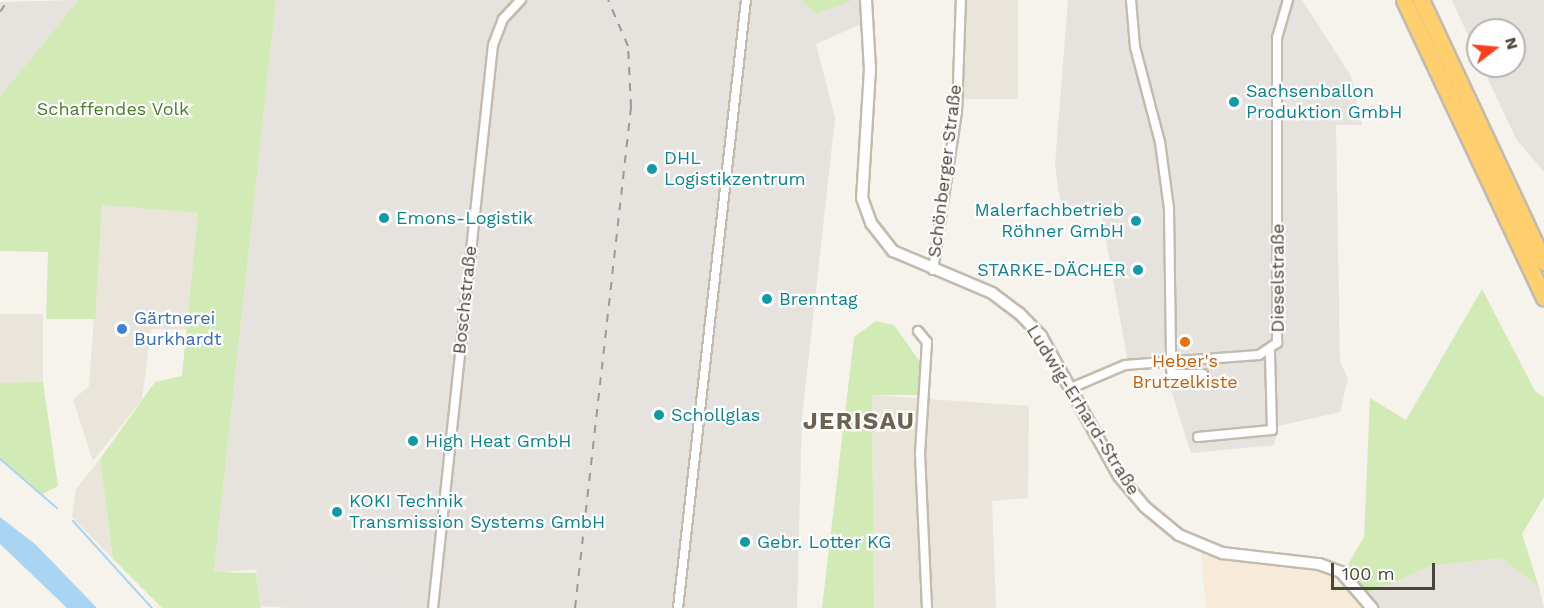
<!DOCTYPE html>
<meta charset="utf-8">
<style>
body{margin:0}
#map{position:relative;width:1544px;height:608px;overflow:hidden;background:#f6f3ec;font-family:"Work Sans",sans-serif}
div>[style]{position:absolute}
.residential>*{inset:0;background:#eae5da;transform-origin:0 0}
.commercial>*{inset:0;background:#f7ead8}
.industrial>*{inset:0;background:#e6e2dd}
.green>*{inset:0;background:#d2eab5}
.parking>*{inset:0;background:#e5e3e0}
.water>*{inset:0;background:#a9d4f2}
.stream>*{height:2px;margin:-1px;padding:0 1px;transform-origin:1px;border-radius:1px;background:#a9d4f2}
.roads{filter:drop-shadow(2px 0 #c2bbae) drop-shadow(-2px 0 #c2bbae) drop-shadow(0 2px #c2bbae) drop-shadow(0 -2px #c2bbae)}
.minor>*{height:8px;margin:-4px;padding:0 4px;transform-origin:4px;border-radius:4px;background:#fff}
.tertiary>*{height:10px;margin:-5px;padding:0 5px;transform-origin:5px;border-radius:5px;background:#fff}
.motorway>*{height:15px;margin:-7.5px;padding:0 7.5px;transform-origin:7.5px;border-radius:7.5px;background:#ffcf6e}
.rail>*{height:2px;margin-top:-1px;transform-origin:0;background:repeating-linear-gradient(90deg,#9a9a9a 0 8px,transparent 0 16px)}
.dots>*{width:16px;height:16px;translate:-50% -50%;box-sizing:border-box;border:3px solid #fff;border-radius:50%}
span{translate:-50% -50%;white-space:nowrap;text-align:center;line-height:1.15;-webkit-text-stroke:4.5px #fff;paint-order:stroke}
.culture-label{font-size:18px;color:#0d838f}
.left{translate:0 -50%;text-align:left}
.right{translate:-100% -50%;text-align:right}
.park-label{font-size:18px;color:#4a7f2a}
.street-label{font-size:18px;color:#4b4439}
.shop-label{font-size:18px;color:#366cbe}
.food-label{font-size:18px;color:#c56008}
.district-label{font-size:24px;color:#6e6250;font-weight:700;letter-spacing:1.5px}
.north{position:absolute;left:1466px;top:18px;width:60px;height:60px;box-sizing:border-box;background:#fff;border:2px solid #b7b4b0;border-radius:50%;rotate:74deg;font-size:16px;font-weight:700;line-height:24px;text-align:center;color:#4b4439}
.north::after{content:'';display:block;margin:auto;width:21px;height:27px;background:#fc3f1d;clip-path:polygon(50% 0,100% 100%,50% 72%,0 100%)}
.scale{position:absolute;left:1331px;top:563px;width:104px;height:27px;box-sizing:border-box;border:3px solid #4b4439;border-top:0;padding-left:8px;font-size:18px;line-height:21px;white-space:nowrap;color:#4b4439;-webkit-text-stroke:4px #fff;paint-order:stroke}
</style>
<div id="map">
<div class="residential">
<i style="left:957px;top:0;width:61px;height:99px"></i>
<i style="clip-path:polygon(102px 205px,198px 213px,188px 330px,151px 329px,142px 400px,93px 461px,73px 400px,89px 386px)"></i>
<i style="left:0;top:314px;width:43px;height:69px"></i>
<i style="clip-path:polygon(872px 395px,1029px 406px,1028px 498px,992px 501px,996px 608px,874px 608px)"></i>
<i style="clip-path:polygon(100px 459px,113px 559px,72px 517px,76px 489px)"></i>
</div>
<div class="commercial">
<i style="clip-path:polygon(1201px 553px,1320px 568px,1341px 577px,1368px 608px,1206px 608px)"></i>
</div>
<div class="industrial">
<i style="clip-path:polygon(78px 0,0 97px,0 2px)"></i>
<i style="clip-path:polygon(276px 0,862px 0,866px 22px,816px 44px,835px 118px,802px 417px,797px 608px,288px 608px,261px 606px,256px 569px,214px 573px)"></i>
<i style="clip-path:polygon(1068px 0,1302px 0,1351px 76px,1362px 125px,1336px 125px,1340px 362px,1348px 378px,1340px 412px,1278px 426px,1274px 445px,1191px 453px,1163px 365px,1129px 369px,1100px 206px,1061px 207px,1055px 165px)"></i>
<i style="clip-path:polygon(1452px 0,1544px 0,1544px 172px,1516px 139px,1482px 66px,1514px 66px,1514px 30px,1478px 30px,1478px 58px)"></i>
<i style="clip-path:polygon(1501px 558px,1539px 587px,1544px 608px,1376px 608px,1369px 593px,1431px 566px)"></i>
</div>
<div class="green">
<i style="clip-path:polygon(78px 0,276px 0,214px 572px,256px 573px,261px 608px,162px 608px,113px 559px,100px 459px,155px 382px,182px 376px,198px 213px,102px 205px,95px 319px,46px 319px,48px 252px,0 251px,0 97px)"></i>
<i style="clip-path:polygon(801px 0,851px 0,851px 1px,816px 14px)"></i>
<i style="clip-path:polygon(1482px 289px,1535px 391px,1544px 397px,1544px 497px,1522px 534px,1539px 587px,1501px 558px,1431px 566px,1369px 593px,1344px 571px,1364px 537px,1370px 398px,1406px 420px)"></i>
<i style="clip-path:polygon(876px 321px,894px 325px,920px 362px,924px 395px,872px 395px,874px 608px,822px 608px,854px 337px)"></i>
<i style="clip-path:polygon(43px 382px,58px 486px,41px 495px,0 459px,0 383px)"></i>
</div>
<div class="parking">
<i style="clip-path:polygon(285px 561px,374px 570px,393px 589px,388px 604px,282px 592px)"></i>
</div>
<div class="water">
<i style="clip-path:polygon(0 517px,35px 544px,97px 608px,67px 608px,0 544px)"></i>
</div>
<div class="stream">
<i style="left:0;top:459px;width:75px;rotate:40.7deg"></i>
<i style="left:73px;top:521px;width:118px;rotate:47.8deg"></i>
</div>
<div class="roads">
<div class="minor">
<i style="left:1131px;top:0;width:47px;rotate:85.1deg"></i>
<i style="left:1135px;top:47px;width:98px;rotate:75.3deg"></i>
<i style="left:1160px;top:142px;width:68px;rotate:82.3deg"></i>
<i style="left:1169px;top:209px;width:150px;rotate:89.2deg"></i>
<i style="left:933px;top:270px;width:160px;rotate:-81.4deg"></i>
<i style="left:957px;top:112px;width:112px;rotate:-88deg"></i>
<i style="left:918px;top:331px;width:14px;rotate:51deg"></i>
<i style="left:927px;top:342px;width:112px;rotate:93.6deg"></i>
<i style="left:920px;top:454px;width:154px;rotate:87.4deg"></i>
<i style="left:1169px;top:359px;width:15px;rotate:79deg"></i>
<i style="left:1172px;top:374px;width:31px"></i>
<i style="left:1071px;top:388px;width:59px;rotate:-23.1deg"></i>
<i style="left:1125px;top:365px;width:134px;rotate:-4.3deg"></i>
<i style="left:1259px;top:355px;width:22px;rotate:-34deg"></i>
<i style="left:1277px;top:343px;width:305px;rotate:-90deg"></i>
<i style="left:1277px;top:38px;width:40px;rotate:-74deg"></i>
<i style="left:1198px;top:437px;width:74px;rotate:-5.4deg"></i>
<i style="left:1272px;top:430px;width:79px;rotate:-91.5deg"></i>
<i style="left:433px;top:608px;width:566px;rotate:-83.92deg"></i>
<i style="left:493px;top:45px;width:28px;rotate:-69deg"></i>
<i style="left:503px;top:19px;width:26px;rotate:-47deg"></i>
<i style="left:678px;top:608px;width:612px;rotate:-83.62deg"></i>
</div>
<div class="tertiary">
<i style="left:866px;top:0;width:69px;rotate:86.7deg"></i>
<i style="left:870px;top:69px;width:129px;rotate:93.5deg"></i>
<i style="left:862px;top:198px;width:27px;rotate:70deg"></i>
<i style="left:871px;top:223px;width:36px;rotate:52deg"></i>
<i style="left:893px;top:251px;width:108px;rotate:23deg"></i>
<i style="left:992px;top:293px;width:34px;rotate:37deg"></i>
<i style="left:1019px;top:313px;width:32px;rotate:46deg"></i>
<i style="left:1041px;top:336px;width:160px;rotate:60.9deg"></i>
<i style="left:1119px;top:476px;width:40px;rotate:50deg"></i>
<i style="left:1145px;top:507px;width:44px;rotate:39.5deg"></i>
<i style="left:1179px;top:535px;width:47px;rotate:22.7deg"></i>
<i style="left:1222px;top:553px;width:98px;rotate:6.5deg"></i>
<i style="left:1319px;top:564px;width:23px;rotate:20deg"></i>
<i style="left:1341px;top:572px;width:48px;rotate:49.3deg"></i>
</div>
<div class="motorway">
<i style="left:1404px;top:0;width:329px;rotate:64.8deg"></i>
<i style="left:1421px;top:0;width:289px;rotate:64.9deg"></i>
</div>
</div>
<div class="rail">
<i style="left:0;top:12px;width:14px;rotate:-56deg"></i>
<i style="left:575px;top:608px;width:504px;rotate:-83.62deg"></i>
<i style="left:631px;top:107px;width:61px;rotate:-92.8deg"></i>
<i style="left:628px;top:46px;width:50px;rotate:-113.5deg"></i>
</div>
<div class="dots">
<i style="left:1234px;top:102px;background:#0f9aa8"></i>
<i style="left:652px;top:169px;background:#0f9aa8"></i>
<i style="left:384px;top:218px;background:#0f9aa8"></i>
<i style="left:1136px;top:221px;background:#0f9aa8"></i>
<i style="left:1138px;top:270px;background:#0f9aa8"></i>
<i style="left:767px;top:299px;background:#0f9aa8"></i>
<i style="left:122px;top:329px;background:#3f7fe0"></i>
<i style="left:1185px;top:342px;background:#e8710a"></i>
<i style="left:659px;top:415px;background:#0f9aa8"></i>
<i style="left:413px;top:441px;background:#0f9aa8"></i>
<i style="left:337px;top:512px;background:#0f9aa8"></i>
<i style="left:745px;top:542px;background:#0f9aa8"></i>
</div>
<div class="culture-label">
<span class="left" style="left:1246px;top:102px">Sachsenballon<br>Produktion GmbH</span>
<span class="left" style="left:664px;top:169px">DHL<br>Logistikzentrum</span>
<span class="right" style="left:1124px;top:221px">Malerfachbetrieb<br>Röhner GmbH</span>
<span class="left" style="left:396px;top:218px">Emons-Logistik</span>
<span class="right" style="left:1126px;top:270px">STARKE-DÄCHER</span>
<span class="left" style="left:779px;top:299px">Brenntag</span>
<span class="left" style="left:671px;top:415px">Schollglas</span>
<span class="left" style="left:425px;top:441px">High Heat GmbH</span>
<span class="left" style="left:349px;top:512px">KOKI Technik<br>Transmission Systems GmbH</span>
<span class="left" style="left:757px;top:542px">Gebr. Lotter KG</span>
</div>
<div class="park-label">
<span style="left:113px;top:109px">Schaffendes Volk</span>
</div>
<div class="street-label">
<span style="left:945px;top:171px;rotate:-83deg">Schönberger Straße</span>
<span style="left:1278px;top:278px;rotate:-90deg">Dieselstraße</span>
<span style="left:465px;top:300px;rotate:-84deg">Boschstraße</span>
<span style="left:1083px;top:410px;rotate:58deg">Ludwig-Erhard-Straße</span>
</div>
<div class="shop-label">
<span class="left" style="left:134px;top:329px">Gärtnerei<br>Burkhardt</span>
</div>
<div class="food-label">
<span style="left:1185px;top:372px">Heber's<br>Brutzelkiste</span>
</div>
<div class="district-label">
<span style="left:859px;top:422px">JERISAU</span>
</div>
<div class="north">N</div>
<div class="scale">100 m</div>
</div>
